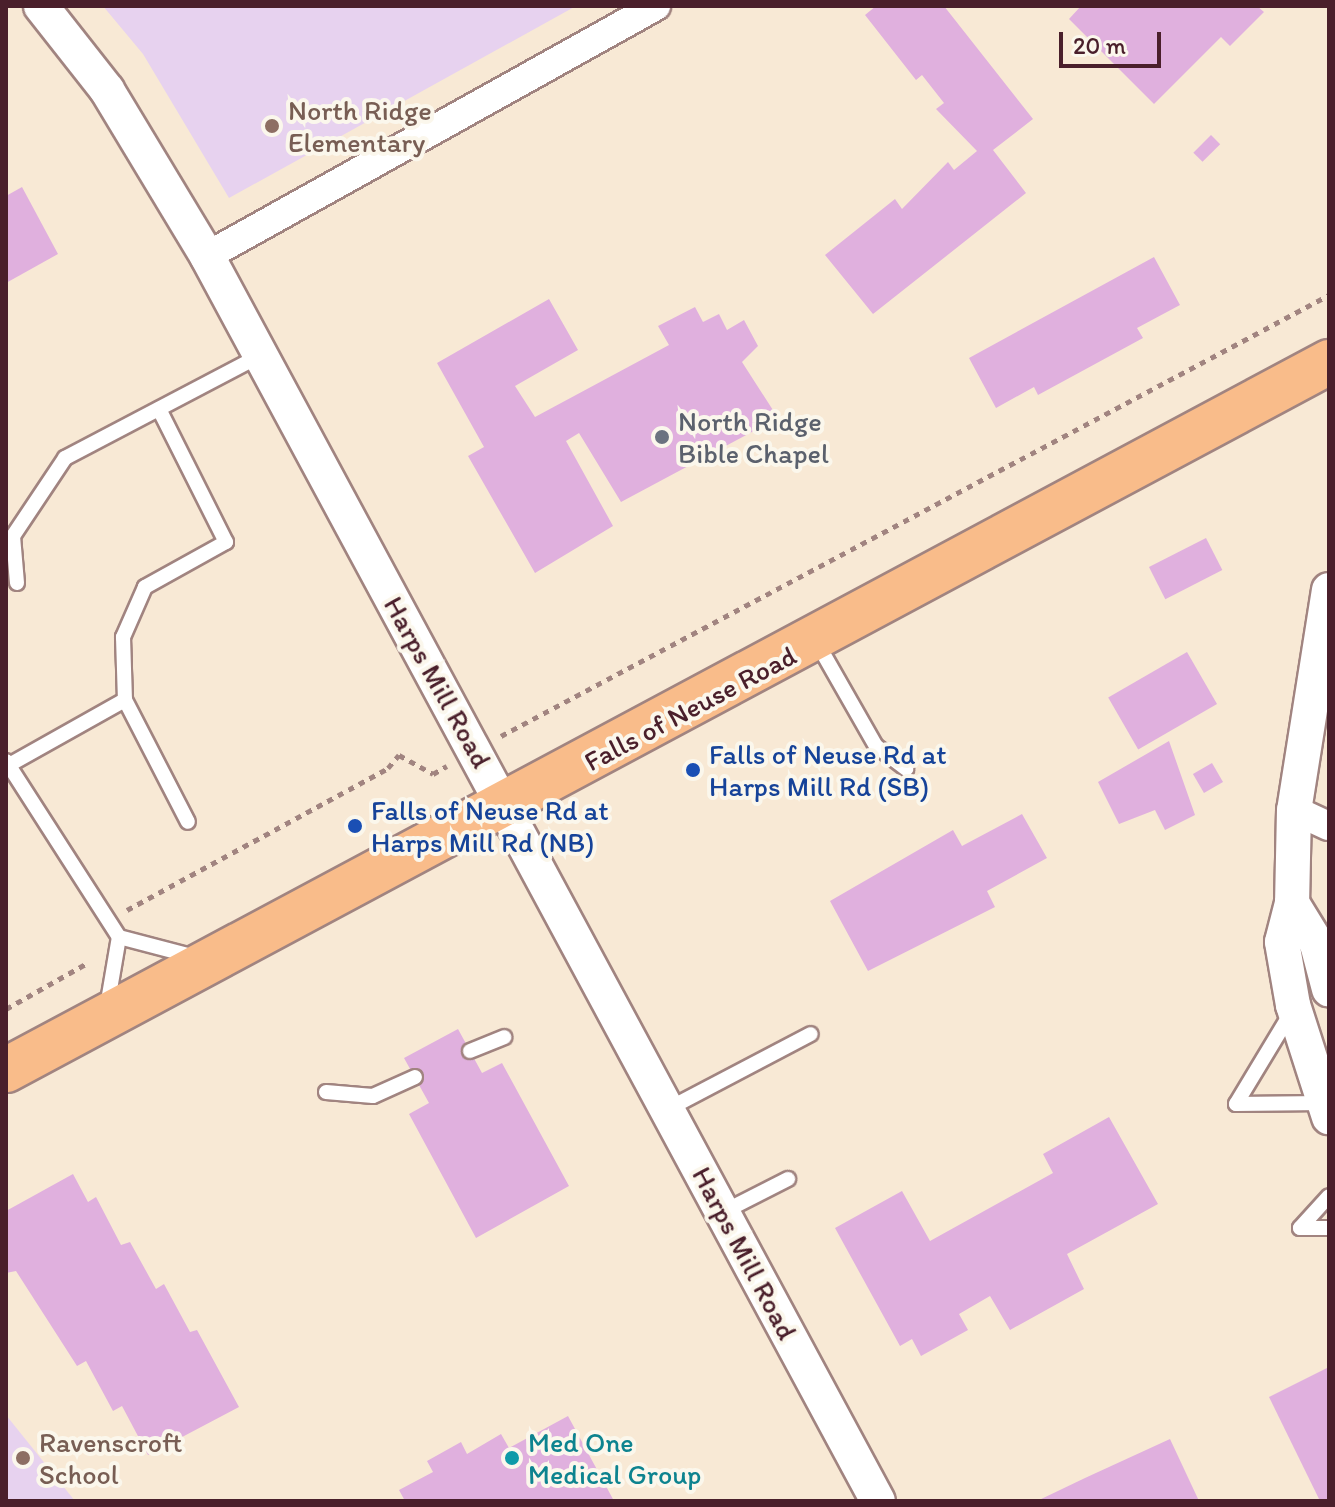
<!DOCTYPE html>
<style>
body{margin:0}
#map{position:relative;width:1335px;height:1507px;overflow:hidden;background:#f8e9d5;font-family:Itim,sans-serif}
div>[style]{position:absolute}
.built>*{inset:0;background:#e7d2ef}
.building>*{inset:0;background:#e0b0de;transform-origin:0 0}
.path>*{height:5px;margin-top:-2.5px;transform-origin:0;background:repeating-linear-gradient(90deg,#a18480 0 6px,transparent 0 12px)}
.roads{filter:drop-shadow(2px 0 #a18480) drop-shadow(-2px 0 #a18480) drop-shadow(0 2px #a18480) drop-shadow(0 -2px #a18480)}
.service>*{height:14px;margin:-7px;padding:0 7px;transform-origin:7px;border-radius:7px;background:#fff}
.minor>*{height:28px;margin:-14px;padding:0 14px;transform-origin:14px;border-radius:14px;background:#fff}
.tertiary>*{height:34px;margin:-17px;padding:0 17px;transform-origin:17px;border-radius:17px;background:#fff}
.primary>*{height:44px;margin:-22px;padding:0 22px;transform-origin:22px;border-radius:22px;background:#f9bc8a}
.dots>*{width:22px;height:22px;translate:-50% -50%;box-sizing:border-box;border:4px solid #fbf7ec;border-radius:50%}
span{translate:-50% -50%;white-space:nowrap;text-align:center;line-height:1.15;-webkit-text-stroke:8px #fbf7ec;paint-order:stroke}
.education-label{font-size:28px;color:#785e54}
.left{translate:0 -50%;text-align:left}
.worship-label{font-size:28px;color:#5b616d}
.street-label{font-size:28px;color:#4a1f2b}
.transit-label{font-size:28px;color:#164399}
.culture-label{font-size:28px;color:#0d838f}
.frame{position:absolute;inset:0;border:8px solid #4a1f2b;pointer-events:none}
.scale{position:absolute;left:1059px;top:32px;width:102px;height:36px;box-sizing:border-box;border:4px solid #4a1f2b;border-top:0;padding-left:10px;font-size:24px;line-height:28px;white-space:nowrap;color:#4a1f2b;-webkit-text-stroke:6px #fbf7ec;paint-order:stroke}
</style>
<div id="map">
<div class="built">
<i style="clip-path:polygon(103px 6px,576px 6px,229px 198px,143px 54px)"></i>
<i style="clip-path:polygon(6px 1415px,75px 1501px,6px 1501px)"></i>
</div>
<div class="building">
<i style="clip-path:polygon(876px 6px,944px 6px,1033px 119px,993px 150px,1026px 193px,873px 314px,825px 255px,895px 199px,902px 209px,948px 162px,954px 170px,977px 151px,936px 109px,944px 103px,922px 75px,916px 80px,865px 15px)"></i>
<i style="clip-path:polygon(1081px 6px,1257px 6px,1264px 12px,1230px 46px,1221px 37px,1154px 104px,1069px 19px)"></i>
<i style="left:1211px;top:135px;width:13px;height:25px;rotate:45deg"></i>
<i style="clip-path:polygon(22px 187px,58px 254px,6px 283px,6px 196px)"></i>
<i style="clip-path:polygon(1154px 257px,1180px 305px,1137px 328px,1143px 338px,1038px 395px,1034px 387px,996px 408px,969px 358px)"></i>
<i style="clip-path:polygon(549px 299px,578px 350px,515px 386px,535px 417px,669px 345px,658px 326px,695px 307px,703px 322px,719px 314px,727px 330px,744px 320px,758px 346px,742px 362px,778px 418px,621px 502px,579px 433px,566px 441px,613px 526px,535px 573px,468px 456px,484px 447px,437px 363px)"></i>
<i style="left:1206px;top:538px;width:36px;height:64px;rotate:63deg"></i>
<i style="left:1187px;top:652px;width:60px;height:91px;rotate:60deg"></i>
<i style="clip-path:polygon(1169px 741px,1195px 815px,1165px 830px,1155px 810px,1119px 824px,1098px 782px)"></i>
<i style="left:1212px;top:763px;width:22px;height:22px;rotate:60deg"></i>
<i style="clip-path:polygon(1022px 814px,1047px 858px,987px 891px,995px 907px,868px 971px,830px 901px,953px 830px,962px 846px)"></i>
<i style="clip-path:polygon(458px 1029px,482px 1073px,502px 1063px,569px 1186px,476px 1238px,409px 1114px,429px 1103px,404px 1058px)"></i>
<i style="clip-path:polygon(1109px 1117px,1158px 1204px,1067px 1254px,1084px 1289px,1010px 1330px,990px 1296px,959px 1314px,968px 1330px,921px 1356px,912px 1339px,900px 1346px,835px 1228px,902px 1191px,930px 1241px,1053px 1173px,1043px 1154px)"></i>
<i style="clip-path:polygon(73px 1174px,88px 1202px,96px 1197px,121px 1245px,130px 1242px,156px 1289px,164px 1284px,190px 1332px,197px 1330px,239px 1407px,148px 1455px,122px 1406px,113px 1411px,86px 1361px,77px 1366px,16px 1271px,6px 1273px,6px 1211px)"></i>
<i style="clip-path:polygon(1329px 1367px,1329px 1501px,1320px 1501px,1269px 1397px)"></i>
<i style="clip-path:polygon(568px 1416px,614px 1501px,405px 1501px,399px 1490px,433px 1472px,427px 1461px,461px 1442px,467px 1454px,501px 1434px,509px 1448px)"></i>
<i style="clip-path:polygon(1170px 1439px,1199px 1501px,1037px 1501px,1085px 1478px)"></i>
</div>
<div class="path">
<i style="left:501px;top:736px;width:938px;rotate:-28.04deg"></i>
<i style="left:127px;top:910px;width:297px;rotate:-28.5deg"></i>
<i style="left:388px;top:768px;width:17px;rotate:-50deg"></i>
<i style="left:399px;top:755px;width:39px;rotate:29deg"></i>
<i style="left:433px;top:774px;width:16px;rotate:-30deg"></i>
<i style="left:6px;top:1009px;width:95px;rotate:-29.5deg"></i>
</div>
<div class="roads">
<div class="service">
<i style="left:159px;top:409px;width:149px;rotate:63.3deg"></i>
<i style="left:226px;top:542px;width:93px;rotate:150.9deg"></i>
<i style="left:145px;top:587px;width:55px;rotate:113.7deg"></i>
<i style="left:123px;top:637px;width:63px;rotate:88.2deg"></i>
<i style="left:125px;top:700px;width:137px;rotate:62.7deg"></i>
<i style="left:17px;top:583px;width:47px;rotate:-94.9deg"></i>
<i style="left:13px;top:536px;width:94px;rotate:-56.3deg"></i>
<i style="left:65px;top:458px;width:221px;rotate:-27.7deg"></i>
<i style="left:816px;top:641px;width:121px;rotate:60.3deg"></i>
<i style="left:876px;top:746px;width:38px;rotate:37deg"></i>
<i style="left:6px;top:761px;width:209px;rotate:57.3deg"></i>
<i style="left:119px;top:937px;width:79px;rotate:14.7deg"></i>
<i style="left:9px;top:765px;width:133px;rotate:-29.3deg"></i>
<i style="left:107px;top:1007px;width:71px;rotate:-80.3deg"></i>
<i style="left:470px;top:1051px;width:37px;rotate:-22deg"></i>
<i style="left:326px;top:1092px;width:47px;rotate:4.9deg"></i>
<i style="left:373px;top:1096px;width:46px;rotate:-24.3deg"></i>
<i style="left:1236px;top:1104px;width:103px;rotate:-58.9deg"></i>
<i style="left:1236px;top:1104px;width:87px;rotate:-0.7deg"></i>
<i style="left:668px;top:1109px;width:161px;rotate:-27.7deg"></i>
<i style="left:723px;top:1212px;width:73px;rotate:-26.9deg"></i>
<i style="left:1300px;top:1228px;width:43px;rotate:-47.8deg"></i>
<i style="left:1300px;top:1228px;width:29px"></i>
</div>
<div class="minor">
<i style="left:207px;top:256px;width:514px;rotate:-29.11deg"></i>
<i style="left:1294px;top:810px;width:38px;rotate:25deg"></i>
</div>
<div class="tertiary">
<i style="left:41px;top:6px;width:107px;rotate:51.8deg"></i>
<i style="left:107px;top:90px;width:194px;rotate:58.9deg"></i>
<i style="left:207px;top:256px;width:1414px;rotate:61.68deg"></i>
<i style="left:1329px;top:590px;width:223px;rotate:99deg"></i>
<i style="left:1294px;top:810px;width:93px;rotate:91.2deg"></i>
<i style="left:1292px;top:903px;width:40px;rotate:104.4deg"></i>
<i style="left:1282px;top:942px;width:64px;rotate:80.1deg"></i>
<i style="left:1293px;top:1005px;width:118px;rotate:72.2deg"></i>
<i style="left:1292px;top:903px;width:48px;rotate:58.6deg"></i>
<i style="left:1317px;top:944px;width:47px;rotate:75.1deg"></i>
</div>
<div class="primary">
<i style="left:6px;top:1070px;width:1501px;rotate:-28.15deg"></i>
</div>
</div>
<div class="dots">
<i style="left:272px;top:126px;background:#8d6e63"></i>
<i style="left:662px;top:437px;background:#6b7280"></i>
<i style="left:693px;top:770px;background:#1a4fb4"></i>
<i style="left:355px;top:826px;background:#1a4fb4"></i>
<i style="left:23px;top:1458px;background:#8d6e63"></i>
<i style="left:512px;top:1458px;background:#0f9aa8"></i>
</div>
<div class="education-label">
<span class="left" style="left:288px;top:126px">North Ridge<br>Elementary</span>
<span class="left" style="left:39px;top:1458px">Ravenscroft<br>School</span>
</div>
<div class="worship-label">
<span class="left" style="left:678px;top:437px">North Ridge<br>Bible Chapel</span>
</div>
<div class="street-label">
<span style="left:438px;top:682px;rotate:61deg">Harps Mill Road</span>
<span style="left:690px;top:708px;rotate:-28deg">Falls of Neuse Road</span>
<span style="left:745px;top:1253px;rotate:62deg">Harps Mill Road</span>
</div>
<div class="transit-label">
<span class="left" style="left:709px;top:770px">Falls of Neuse Rd at<br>Harps Mill Rd (SB)</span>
<span class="left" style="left:371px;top:826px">Falls of Neuse Rd at<br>Harps Mill Rd (NB)</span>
</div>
<div class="culture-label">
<span class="left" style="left:528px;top:1458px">Med One<br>Medical Group</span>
</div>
<div class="frame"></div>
<div class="scale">20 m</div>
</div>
